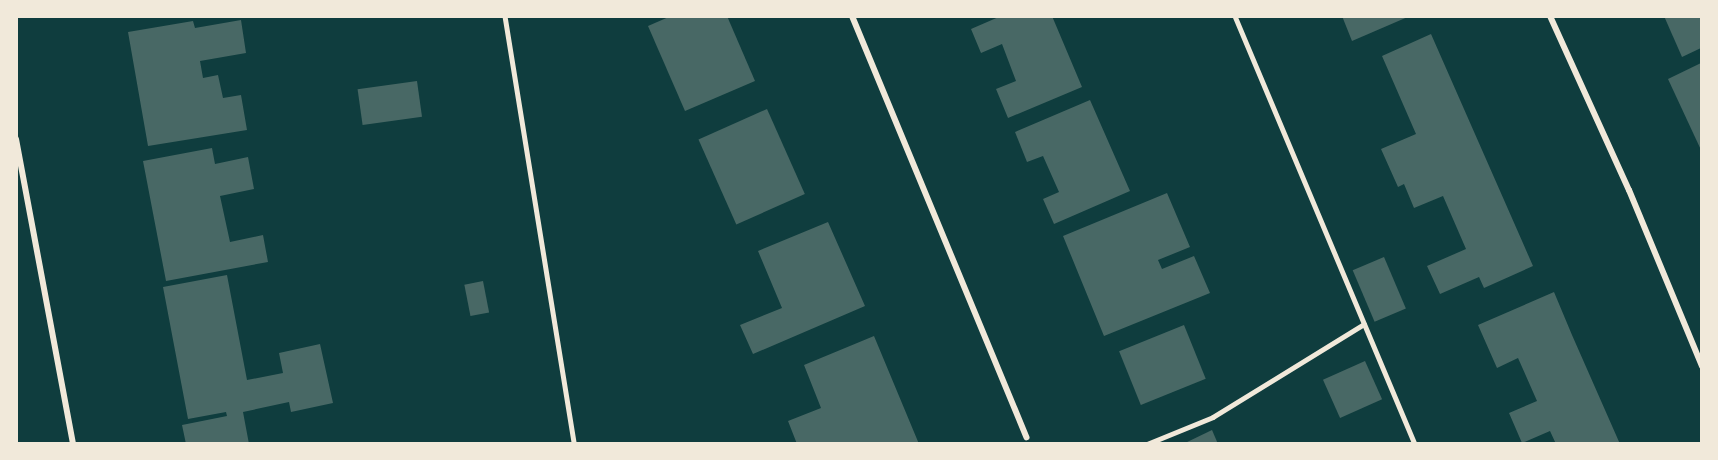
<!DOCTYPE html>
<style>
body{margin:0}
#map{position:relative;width:1718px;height:460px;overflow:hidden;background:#0f3d3e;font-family:Lato,sans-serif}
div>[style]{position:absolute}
.building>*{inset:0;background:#486865;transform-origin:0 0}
.service>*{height:4.5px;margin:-2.25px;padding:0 2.25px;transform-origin:2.25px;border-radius:2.25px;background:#f1e9da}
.minor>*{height:6px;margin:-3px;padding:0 3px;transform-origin:3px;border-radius:3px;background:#f1e9da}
span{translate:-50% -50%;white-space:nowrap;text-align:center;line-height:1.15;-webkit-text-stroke:5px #f1e9da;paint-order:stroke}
.frame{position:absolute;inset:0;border:18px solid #f1e9da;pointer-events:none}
</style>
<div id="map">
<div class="building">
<i style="clip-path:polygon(671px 16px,727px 16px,755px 81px,685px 111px,648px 26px)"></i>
<i style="clip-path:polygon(1001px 16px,1052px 16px,1082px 87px,1008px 118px,996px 89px,1016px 81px,1002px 44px,981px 53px,971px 29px)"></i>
<i style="clip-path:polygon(1342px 16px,1410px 16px,1352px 41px)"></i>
<i style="clip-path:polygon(1664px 16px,1701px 16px,1701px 48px,1682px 57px)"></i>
<i style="clip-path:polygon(241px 20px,246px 53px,200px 61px,203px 78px,218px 75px,223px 98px,241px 95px,247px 130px,148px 146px,128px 32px,193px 21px,195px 28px)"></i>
<i style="clip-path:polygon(1431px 34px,1533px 266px,1484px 288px,1479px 277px,1440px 294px,1427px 266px,1466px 249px,1443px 196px,1414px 208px,1404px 184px,1398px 187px,1381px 149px,1416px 134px,1382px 56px)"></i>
<i style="clip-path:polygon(1701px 63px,1701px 150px,1668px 79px)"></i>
<i style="left:417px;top:81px;width:36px;height:60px;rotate:82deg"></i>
<i style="clip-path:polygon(1090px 100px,1130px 191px,1054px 224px,1043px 199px,1059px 192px,1043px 156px,1027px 162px,1015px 132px)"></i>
<i style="left:767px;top:109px;width:93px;height:75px;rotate:66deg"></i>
<i style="clip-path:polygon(212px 148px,215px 164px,248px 157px,254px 189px,220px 196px,230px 242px,263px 235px,268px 262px,166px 281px,143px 161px)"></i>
<i style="clip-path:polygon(1167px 193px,1190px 247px,1158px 260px,1162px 269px,1194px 256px,1210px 293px,1104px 336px,1063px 236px)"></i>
<i style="clip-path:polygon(828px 222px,865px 306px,753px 354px,740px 325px,782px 308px,758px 251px)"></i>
<i style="left:1384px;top:257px;width:56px;height:34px;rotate:67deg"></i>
<i style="clip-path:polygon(227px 275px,247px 380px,283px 373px,279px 353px,320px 344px,333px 403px,291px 412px,289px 402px,243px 412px,249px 444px,186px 444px,182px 425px,227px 416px,226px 412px,188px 419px,163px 287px)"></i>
<i style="left:483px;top:281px;width:32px;height:19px;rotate:79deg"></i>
<i style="clip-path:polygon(1554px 292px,1572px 335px,1620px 444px,1556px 444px,1550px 431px,1522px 443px,1509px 413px,1537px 401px,1518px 358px,1497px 368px,1478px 325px)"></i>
<i style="left:1184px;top:325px;width:58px;height:70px;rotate:68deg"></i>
<i style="clip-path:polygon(874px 336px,919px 444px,797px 444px,788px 421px,821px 408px,804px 365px)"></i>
<i style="left:1365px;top:361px;width:42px;height:46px;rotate:66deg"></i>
<i style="clip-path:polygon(1212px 430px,1218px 444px,1183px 444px)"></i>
</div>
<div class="service">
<i style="left:505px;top:16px;width:434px;rotate:80.8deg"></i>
<i style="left:1235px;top:16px;width:464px;rotate:67.2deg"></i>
<i style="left:1147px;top:444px;width:71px;rotate:-22.2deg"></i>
<i style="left:1213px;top:417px;width:177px;rotate:-31.6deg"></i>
</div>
<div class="minor">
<i style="left:852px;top:16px;width:456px;rotate:67.5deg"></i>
<i style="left:1550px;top:16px;width:191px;rotate:65.6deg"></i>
<i style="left:1629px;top:190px;width:191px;rotate:67.5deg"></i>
<i style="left:16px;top:139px;width:310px;rotate:79.4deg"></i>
</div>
<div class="frame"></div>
</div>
